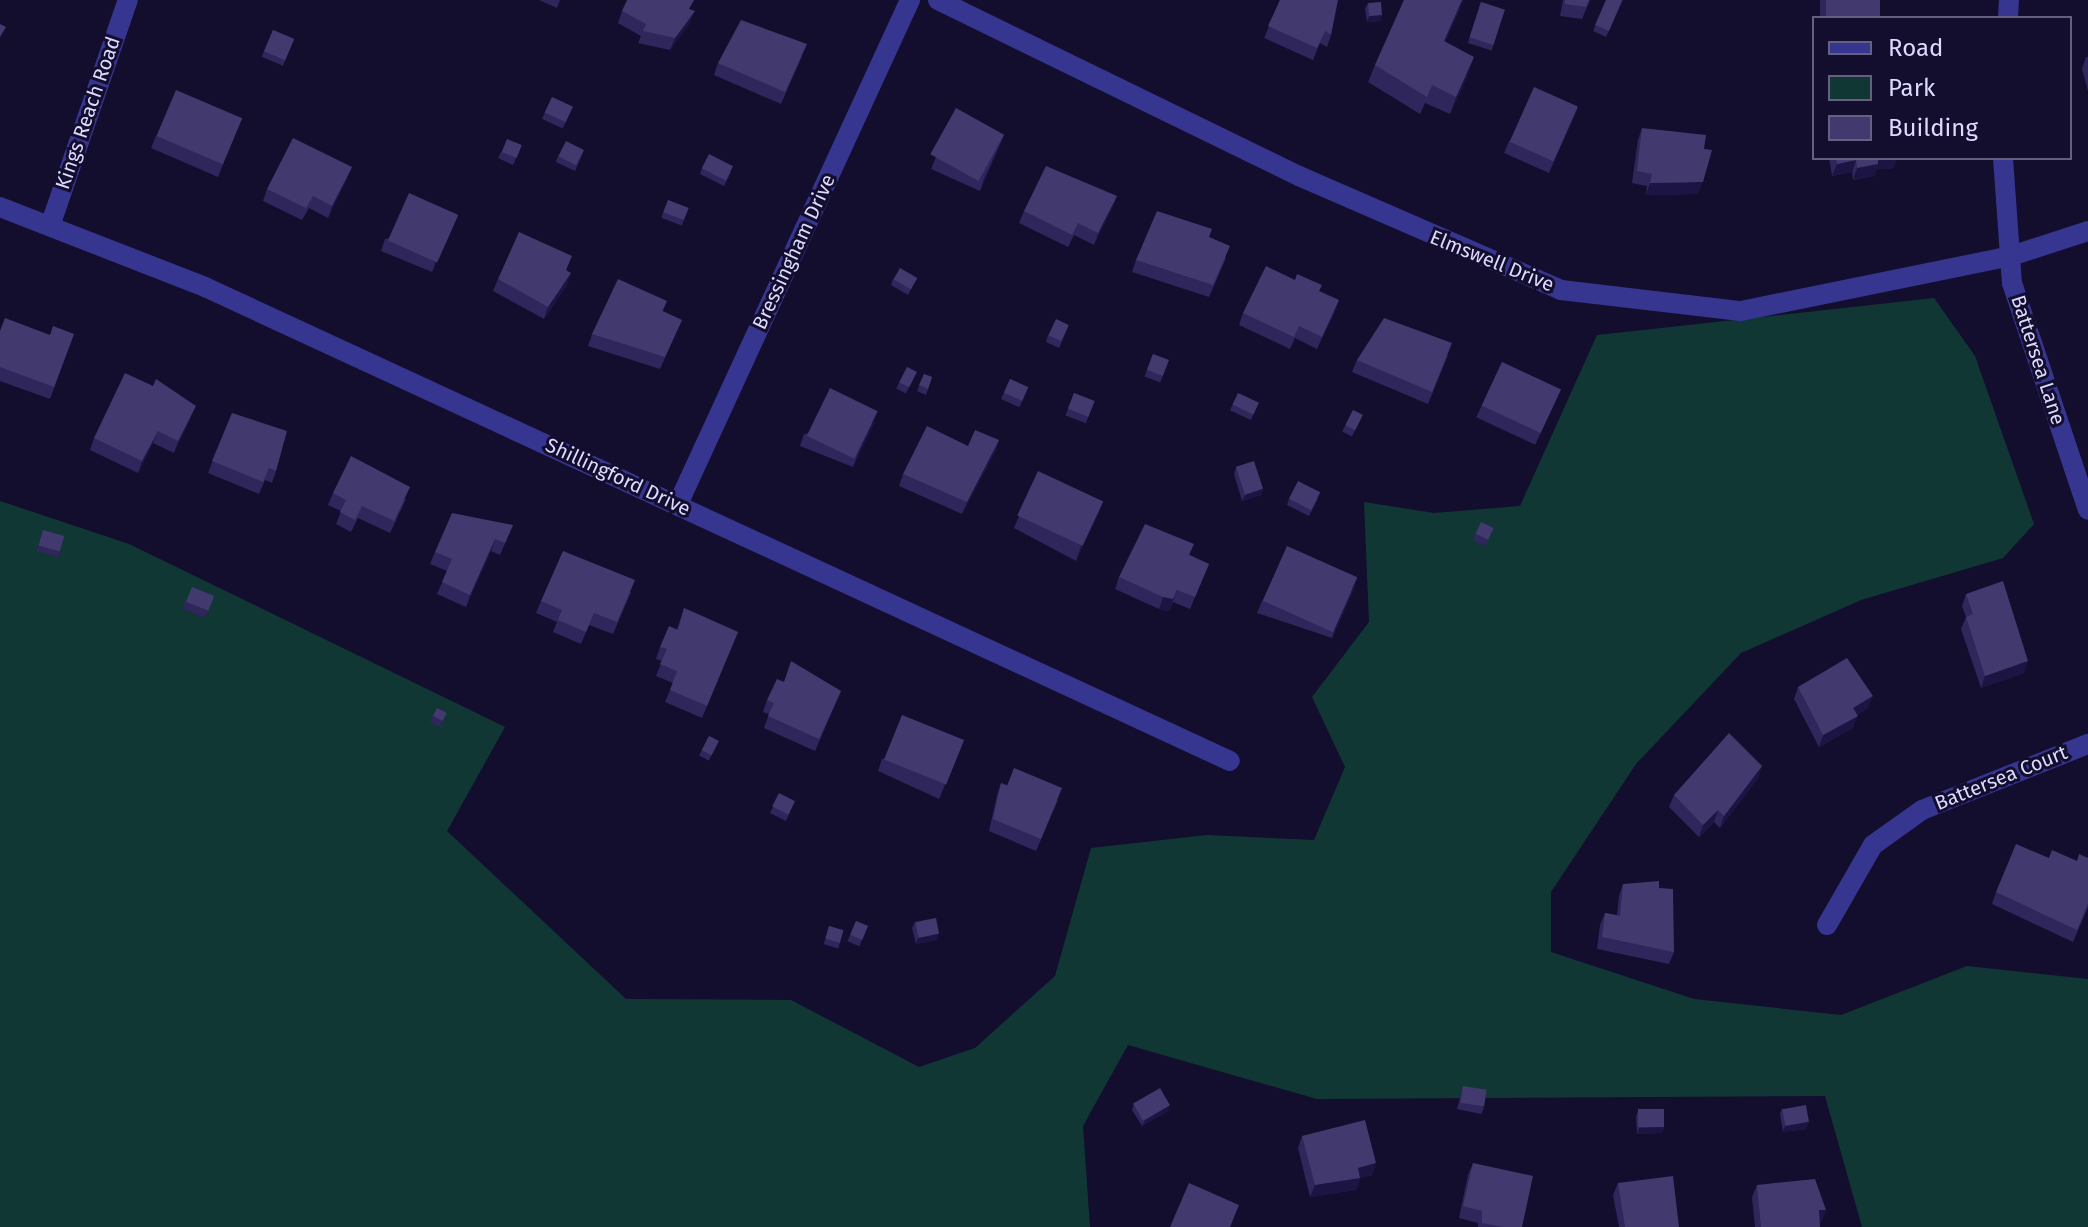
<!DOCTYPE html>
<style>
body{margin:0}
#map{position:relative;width:2088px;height:1227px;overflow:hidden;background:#130e2d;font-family:"Fira Sans",sans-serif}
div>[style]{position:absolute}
.green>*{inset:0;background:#113735}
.minor>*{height:20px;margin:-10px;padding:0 10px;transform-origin:10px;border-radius:10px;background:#363590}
.wall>*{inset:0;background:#2f265c;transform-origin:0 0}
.shaded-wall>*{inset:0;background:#1c1442}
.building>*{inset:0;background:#42396e;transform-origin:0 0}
span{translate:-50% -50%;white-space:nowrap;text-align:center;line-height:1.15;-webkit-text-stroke:6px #130e2d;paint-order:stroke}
.street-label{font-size:20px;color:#dddaff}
.legend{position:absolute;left:1812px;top:16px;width:260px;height:144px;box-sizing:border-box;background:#130e2d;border:2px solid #646081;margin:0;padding:10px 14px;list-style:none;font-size:24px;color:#dddaff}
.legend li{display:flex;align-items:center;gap:16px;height:40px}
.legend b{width:40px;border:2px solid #646081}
</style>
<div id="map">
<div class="green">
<i style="clip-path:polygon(1934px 298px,1975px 356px,2034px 524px,2003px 558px,1861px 600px,1741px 653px,1636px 764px,1551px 892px,1551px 952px,1694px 999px,1841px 1015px,1967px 966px,2088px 979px,2088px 1227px,1862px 1227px,1825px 1096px,1317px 1099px,1128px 1045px,1083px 1126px,1090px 1227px,0 1227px,0 501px,129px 544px,505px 727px,447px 831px,626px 999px,791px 1000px,919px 1067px,975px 1048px,1055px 976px,1091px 848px,1207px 835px,1314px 840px,1345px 767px,1312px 697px,1369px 622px,1364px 502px,1434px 513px,1520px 506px,1597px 335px)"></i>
</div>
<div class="minor">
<i style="left:938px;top:0;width:402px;rotate:26deg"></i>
<i style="left:1299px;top:176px;width:286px;rotate:23.5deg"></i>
<i style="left:1561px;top:290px;width:181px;rotate:6.7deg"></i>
<i style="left:1741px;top:311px;width:276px;rotate:-11.5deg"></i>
<i style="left:2011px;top:256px;width:81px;rotate:-18deg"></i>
<i style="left:2008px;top:18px;width:18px;rotate:-87deg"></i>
<i style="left:2003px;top:158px;width:125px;rotate:85.9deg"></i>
<i style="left:2012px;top:283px;width:239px;rotate:71.5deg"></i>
<i style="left:0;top:207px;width:220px;rotate:21.3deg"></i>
<i style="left:205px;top:287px;width:1129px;rotate:24.82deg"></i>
<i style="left:50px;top:226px;width:239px;rotate:-71deg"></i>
<i style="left:678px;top:504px;width:555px;rotate:-65.28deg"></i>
<i style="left:1827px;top:925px;width:92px;rotate:-60.1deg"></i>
<i style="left:1873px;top:845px;width:60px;rotate:-35.5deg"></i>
<i style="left:1922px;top:810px;width:179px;rotate:-21.7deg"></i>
</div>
<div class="wall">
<i style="clip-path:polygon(539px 0,560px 0,557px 8px)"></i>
<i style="clip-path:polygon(1280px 0,1331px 35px,1327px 47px,1320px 43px,1313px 60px,1264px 38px)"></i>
<i style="clip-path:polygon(1404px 0,1463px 0,1445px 41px,1468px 75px,1450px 114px,1425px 103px,1420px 114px,1368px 82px,1375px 65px)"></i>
<i style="clip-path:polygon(1563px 0,1590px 0,1582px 19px,1560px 16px)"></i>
<i style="clip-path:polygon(1606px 0,1623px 0,1606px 37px,1593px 31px)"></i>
<i style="left:1820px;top:0;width:60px;height:18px"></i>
<i style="left:1481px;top:2px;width:25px;height:43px;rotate:18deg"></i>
<i style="clip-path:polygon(1368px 3px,1382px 15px,1380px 21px,1367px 22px,1365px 9px)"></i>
<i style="clip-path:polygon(690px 10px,690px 23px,670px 50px,638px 43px,641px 36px,618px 23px,622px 11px)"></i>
<i style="left:273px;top:30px;width:23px;height:29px;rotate:23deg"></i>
<i style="clip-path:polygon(802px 56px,781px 104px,714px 75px,718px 63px)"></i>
<i style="clip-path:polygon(2086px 57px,2088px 57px,2088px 91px,2082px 69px)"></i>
<i style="left:552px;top:97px;width:23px;height:24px;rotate:25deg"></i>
<i style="clip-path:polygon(1578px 107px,1549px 173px,1504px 153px,1509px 141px)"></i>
<i style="clip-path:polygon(242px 118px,218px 177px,151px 148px,156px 136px)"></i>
<i style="clip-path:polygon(1642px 128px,1698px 194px,1646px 195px,1647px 186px,1632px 183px,1638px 140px)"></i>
<i style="clip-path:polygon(1004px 135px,980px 191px,931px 169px,936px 157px)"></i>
<i style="clip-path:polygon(584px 150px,575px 171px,556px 162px,558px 156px)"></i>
<i style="clip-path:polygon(519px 151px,513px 165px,498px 158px,501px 152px)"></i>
<i style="clip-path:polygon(1829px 158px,1897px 158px,1893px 169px,1877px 169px,1874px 176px,1853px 180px,1852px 172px,1832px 176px)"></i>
<i style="clip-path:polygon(352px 167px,347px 179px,328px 218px,309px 208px,302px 220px,263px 201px,267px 189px)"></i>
<i style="clip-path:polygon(702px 168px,731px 172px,724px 186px,700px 174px)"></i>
<i style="clip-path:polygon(1117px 196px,1112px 208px,1094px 245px,1074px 235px,1068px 247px,1019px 223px,1024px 211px)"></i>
<i style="left:668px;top:200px;width:22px;height:19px;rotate:21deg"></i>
<i style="clip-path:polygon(453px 227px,432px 272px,381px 251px,385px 239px)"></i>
<i style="clip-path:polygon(1209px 237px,1226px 258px,1209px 297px,1132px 272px,1136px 260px)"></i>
<i style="clip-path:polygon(917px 278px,908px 295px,891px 285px,893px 279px)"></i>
<i style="clip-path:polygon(498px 279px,567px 285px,544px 319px,493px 291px)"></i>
<i style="clip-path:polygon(1319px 291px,1335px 312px,1317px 349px,1295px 338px,1290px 349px,1239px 325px,1243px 313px)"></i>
<i style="clip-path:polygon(667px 301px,663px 311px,682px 320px,660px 369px,588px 346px,592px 334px)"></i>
<i style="clip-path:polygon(1069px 325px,1059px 348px,1046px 342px,1048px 335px)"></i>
<i style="clip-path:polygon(0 331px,49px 335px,74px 334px,50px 399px,0 381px)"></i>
<i style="left:1153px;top:354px;width:17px;height:24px;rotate:21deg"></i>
<i style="clip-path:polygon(1448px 355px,1428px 404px,1352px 372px,1357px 360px)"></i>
<i style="left:1502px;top:362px;width:65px;height:61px;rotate:25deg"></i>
<i style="left:907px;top:367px;width:11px;height:24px;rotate:27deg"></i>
<i style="clip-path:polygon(924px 374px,932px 377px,926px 395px,917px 391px)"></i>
<i style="left:1010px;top:379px;width:20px;height:22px;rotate:24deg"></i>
<i style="clip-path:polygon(153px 386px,191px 417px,174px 453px,153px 443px,138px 473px,90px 450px,94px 438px)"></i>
<i style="left:1074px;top:393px;width:22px;height:24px;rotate:21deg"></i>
<i style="left:1238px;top:393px;width:23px;height:19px;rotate:25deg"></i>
<i style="left:1353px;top:410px;width:11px;height:24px;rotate:27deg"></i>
<i style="clip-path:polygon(232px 413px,276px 471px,272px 483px,265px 480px,259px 494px,208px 473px)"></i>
<i style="clip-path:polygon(874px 423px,853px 467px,800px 446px,804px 434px)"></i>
<i style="clip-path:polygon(999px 440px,995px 452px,962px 514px,899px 486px,903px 474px,968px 446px)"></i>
<i style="clip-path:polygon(1236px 468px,1263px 489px,1261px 495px,1242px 501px,1234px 474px)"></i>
<i style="clip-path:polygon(333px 493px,406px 499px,390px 533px,358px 518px,351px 532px,336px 524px,341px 511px,328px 505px)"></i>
<i style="clip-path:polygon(1318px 498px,1309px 516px,1287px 505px,1289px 499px)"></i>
<i style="clip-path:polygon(1103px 501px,1076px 561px,1014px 528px,1019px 516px)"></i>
<i style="left:1481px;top:522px;width:14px;height:20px;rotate:25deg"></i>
<i style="clip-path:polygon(513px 525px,500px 555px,491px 551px,466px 607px,437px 594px,447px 571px,430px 564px,435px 552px)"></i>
<i style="left:43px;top:530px;width:22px;height:22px;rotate:16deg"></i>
<i style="clip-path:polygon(1190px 555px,1209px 564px,1190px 609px,1173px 602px,1169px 611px,1159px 609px,1115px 589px,1119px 577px)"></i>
<i style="clip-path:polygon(1354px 589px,1332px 638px,1257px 613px,1262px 601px)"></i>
<i style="clip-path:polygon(631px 592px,613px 634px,589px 625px,581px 644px,553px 632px,557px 622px,536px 613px,541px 601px)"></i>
<i style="clip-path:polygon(1966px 594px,2024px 673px,1981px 688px,1961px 629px,1966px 617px,1962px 606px)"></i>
<i style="clip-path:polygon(214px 596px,204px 618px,182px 608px,185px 601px)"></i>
<i style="clip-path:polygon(684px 608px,738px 632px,702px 718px,665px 702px,673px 683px,656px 676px,662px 661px,656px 659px,660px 647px,677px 629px)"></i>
<i style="clip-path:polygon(784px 681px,841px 691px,815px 751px,764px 728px,769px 714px,763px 712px,767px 700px)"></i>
<i style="clip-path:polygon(1798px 687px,1868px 708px,1857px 715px,1853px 728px,1819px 747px,1794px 699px)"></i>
<i style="left:437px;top:708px;width:11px;height:16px;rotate:27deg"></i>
<i style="left:709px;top:736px;width:11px;height:22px;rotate:27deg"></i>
<i style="clip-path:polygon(964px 740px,939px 799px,878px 771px,882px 759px)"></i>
<i style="clip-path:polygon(1762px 766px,1758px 778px,1720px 828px,1714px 822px,1699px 837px,1669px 807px,1674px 795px)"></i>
<i style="clip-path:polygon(1001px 783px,1058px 800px,1036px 851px,989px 831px,997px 795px)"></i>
<i style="clip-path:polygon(795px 801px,786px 821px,770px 813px,773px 807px)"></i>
<i style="clip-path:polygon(2049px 858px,2077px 861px,2088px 858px,2088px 907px,2073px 942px,1992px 904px,1996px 892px)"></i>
<i style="clip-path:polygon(1623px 884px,1674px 952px,1669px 964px,1597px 949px,1600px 925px,1605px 913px,1617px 915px,1619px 896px)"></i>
<i style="left:856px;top:921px;width:13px;height:22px;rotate:23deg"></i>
<i style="clip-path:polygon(915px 922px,937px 940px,916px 944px,912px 928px)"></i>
<i style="left:829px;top:926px;width:15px;height:19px;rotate:16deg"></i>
<i style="clip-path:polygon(1463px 1086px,1484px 1108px,1481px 1114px,1457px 1109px)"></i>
<i style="clip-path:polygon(1134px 1104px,1168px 1111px,1142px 1126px,1132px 1110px)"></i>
<i style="clip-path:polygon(1782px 1108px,1806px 1129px,1783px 1132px,1780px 1114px)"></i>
<i style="clip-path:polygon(1638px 1111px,1664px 1127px,1662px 1133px,1637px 1134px,1636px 1117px)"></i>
<i style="clip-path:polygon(1302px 1136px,1372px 1175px,1360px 1178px,1356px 1190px,1310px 1197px,1298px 1148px)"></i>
<i style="clip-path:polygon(1473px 1163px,1522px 1227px,1478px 1227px,1478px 1223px,1459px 1218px,1468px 1175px)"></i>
<i style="clip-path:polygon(1618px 1183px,1679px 1227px,1619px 1227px,1613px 1195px)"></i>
<i style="clip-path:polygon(1757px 1185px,1826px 1210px,1821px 1222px,1820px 1222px,1820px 1227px,1755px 1227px,1752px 1197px)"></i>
</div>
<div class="shaded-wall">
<i style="clip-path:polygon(1462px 0,1460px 10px,1438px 58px,1444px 41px)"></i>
<i style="clip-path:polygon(695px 11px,690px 23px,670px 50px,675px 38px)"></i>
<i style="clip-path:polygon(1382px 15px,1380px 21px,1367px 22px,1369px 16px)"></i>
<i style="clip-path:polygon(1474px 57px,1468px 75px,1450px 114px,1456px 97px)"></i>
<i style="clip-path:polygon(1578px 107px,1574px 119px,1549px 173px,1554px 161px)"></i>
<i style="clip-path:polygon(1004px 135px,1000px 147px,980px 191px,984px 179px)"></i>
<i style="clip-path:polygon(1877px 158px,1897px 158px,1893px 169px,1877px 169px,1874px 176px,1853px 180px,1857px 168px)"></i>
<i style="clip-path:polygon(1856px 160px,1852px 172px,1832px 176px,1837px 164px)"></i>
<i style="clip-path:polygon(352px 167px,347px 179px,328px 218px,332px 206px)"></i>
<i style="clip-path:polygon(1703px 182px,1698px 194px,1646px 195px,1650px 183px)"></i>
<i style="clip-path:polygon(1117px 196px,1112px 208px,1094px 245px,1098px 233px)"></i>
<i style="clip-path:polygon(458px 215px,453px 227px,432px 272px,436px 260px)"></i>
<i style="clip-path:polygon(571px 273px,567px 285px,544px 319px,548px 307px)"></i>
<i style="clip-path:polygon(1339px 300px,1335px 312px,1317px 349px,1322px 337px)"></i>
<i style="clip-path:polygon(196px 406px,191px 417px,174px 453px,178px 441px)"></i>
<i style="clip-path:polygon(878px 411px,874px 423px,853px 467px,857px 455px)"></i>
<i style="clip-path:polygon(158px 431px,153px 443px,138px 473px,142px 461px)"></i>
<i style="clip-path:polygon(999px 440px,995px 452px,962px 514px,967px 502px)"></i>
<i style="clip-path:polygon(1263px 489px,1261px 495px,1242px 501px,1245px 495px)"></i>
<i style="clip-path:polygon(1103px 501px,1099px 513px,1076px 561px,1080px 549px)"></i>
<i style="clip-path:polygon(495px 539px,491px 551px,466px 607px,470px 595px)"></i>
<i style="clip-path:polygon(1358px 577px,1354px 589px,1332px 638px,1336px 626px)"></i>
<i style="clip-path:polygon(1177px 590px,1169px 611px,1159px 609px,1163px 597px)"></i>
<i style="clip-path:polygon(2028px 661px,2024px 673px,1981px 688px,1985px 676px)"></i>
<i style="clip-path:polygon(1873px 696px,1868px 708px,1849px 720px,1853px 708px)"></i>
<i style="clip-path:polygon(1858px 716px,1853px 728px,1819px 747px,1823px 735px)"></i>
<i style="clip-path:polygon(1762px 766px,1758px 778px,1720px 828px,1724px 816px)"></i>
<i style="clip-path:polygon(1718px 810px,1714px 822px,1699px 837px,1703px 825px)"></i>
<i style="clip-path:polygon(939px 934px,937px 940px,916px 944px,918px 938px)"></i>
<i style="clip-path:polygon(1170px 1105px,1168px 1111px,1142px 1126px,1145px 1120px)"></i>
<i style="clip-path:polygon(1809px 1122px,1806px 1129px,1783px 1132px,1785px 1125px)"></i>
<i style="clip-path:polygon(1664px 1127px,1662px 1133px,1637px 1134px,1639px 1128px)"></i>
<i style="clip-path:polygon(1376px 1163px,1372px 1175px,1360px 1178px,1356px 1190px,1310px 1197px,1315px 1185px,1358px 1168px)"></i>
<i style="clip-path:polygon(1819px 1210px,1826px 1210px,1821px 1222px,1815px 1222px)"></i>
</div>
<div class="building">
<i style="clip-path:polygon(627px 0,694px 0,689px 9px,695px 11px,675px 38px,643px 31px,646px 24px,622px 11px)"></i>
<i style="clip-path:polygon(1280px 0,1338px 0,1331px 35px,1325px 31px,1317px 48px,1268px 26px)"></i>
<i style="clip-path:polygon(1404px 0,1462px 0,1444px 41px,1474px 57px,1456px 97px,1432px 85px,1427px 97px,1375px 65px)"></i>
<i style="clip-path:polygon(1565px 0,1589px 0,1586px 7px,1565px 4px)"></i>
<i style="clip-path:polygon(1606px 0,1622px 0,1609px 31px,1595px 25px)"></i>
<i style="left:1826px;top:0;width:54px;height:18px"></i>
<i style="left:1381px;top:2px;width:13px;height:13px;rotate:86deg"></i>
<i style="left:1481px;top:2px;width:25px;height:37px;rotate:18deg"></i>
<i style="clip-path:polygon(741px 20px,807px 44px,785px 92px,718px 63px)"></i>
<i style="clip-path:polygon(0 24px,6px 27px,0 37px)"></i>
<i style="left:273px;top:30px;width:23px;height:23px;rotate:23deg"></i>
<i style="left:1534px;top:87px;width:48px;height:60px;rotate:24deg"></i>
<i style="left:176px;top:90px;width:72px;height:50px;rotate:23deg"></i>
<i style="left:552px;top:97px;width:23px;height:17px;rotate:25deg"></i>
<i style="left:956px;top:108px;width:55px;height:53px;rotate:29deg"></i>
<i style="clip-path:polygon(1642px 128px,1706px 135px,1704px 149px,1712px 150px,1703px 182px,1650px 183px,1652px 174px,1637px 171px)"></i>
<i style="clip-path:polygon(293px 138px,352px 167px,332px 206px,313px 196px,306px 208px,267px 189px)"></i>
<i style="left:507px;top:139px;width:16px;height:14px;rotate:22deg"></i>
<i style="left:566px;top:141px;width:20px;height:17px;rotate:27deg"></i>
<i style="left:709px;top:154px;width:27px;height:16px;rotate:27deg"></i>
<i style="clip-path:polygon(1836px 158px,1878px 158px,1878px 164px,1857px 168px,1856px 160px,1837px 164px)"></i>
<i style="clip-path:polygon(1046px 166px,1117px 196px,1098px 233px,1078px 223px,1072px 235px,1024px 211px)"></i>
<i style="left:409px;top:193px;width:54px;height:52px;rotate:24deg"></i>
<i style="left:668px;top:200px;width:22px;height:13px;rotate:21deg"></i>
<i style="clip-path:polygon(1157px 211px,1212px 229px,1209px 237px,1230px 246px,1213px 285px,1136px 260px)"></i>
<i style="clip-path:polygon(519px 232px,572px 256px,566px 270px,571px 273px,548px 307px,498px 279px)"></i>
<i style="clip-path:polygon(1266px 266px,1295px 280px,1297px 274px,1322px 285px,1319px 291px,1339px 300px,1322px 337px,1299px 326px,1294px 337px,1243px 313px)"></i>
<i style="left:900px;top:268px;width:20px;height:13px;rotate:30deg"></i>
<i style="clip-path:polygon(618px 279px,667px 301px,662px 311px,682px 320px,665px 357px,592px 334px)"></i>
<i style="clip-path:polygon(5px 318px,50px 335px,53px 326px,74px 334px,54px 387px,0 367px,0 331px)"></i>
<i style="clip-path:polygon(1384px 318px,1452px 343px,1432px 392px,1357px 360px)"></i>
<i style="left:1056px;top:319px;width:14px;height:18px;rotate:25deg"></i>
<i style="left:1153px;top:354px;width:17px;height:17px;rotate:21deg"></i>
<i style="left:1502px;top:362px;width:65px;height:48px;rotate:25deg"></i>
<i style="left:907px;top:367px;width:11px;height:17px;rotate:27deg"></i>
<i style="clip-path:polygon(125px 373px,153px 386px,156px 379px,196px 406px,178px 441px,158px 431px,142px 461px,94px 438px)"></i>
<i style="clip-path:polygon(924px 374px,932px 377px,928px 389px,919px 385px)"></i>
<i style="left:1010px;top:379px;width:20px;height:15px;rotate:24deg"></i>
<i style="left:830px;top:388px;width:53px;height:53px;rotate:26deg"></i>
<i style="left:1074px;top:393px;width:22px;height:17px;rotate:21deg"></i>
<i style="left:1238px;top:393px;width:23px;height:13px;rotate:25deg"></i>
<i style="left:1353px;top:410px;width:11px;height:17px;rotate:27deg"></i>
<i style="clip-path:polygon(232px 413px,287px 431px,276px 471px,269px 468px,263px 482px,212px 461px)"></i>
<i style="clip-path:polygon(927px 426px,968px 446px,975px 430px,999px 440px,967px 502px,903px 474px)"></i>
<i style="clip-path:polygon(351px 456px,410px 487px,394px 521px,362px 506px,355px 520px,340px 512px,346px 500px,333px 493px)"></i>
<i style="left:1254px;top:461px;width:29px;height:19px;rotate:72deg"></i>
<i style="left:1038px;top:471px;width:72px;height:49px;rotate:25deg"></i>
<i style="left:1298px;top:481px;width:25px;height:20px;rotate:27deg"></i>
<i style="clip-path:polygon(452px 513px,513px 525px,505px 543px,495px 539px,470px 595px,442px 582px,452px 559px,435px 552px)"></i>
<i style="left:1481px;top:522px;width:14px;height:13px;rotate:25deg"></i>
<i style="clip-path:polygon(1145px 524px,1194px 544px,1189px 555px,1209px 564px,1195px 597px,1177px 590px,1173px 599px,1163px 597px,1119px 577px)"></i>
<i style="left:43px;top:530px;width:22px;height:16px;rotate:16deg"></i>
<i style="left:1287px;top:546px;width:77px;height:60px;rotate:24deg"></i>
<i style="clip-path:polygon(563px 551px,635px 580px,617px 622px,594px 613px,586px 632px,558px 620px,562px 610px,541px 601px)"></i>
<i style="clip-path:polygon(2003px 581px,2028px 661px,1985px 676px,1966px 617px,1973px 614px,1966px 594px)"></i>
<i style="left:192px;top:587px;width:24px;height:16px;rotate:22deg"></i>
<i style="clip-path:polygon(684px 608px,738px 632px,707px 706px,670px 690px,677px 671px,660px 664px,667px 649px,660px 647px,669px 626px,678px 630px)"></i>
<i style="clip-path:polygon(1847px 658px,1873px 696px,1853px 708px,1858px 716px,1823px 735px,1798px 687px)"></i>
<i style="clip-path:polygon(791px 661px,841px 691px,819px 739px,768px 716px,774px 703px,767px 700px,777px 679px,784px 682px)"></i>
<i style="left:437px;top:708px;width:11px;height:9px;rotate:27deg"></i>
<i style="left:902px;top:715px;width:67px;height:48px;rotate:22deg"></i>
<i style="clip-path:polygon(1729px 733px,1762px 766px,1724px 816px,1718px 810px,1703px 825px,1674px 795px)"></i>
<i style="left:709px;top:736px;width:11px;height:16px;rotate:27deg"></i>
<i style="clip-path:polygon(1014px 768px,1062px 788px,1041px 839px,993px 819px,1001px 783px,1007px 786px)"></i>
<i style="left:779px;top:793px;width:18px;height:15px;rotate:27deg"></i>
<i style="clip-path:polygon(2016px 844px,2049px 858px,2052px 850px,2077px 861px,2079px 854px,2088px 858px,2088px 903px,2077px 930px,1996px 892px)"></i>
<i style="clip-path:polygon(1659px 881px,1659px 888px,1673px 889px,1674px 952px,1602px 937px,1605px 913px,1620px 916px,1623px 884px)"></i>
<i style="left:936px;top:918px;width:16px;height:21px;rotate:79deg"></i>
<i style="left:856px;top:921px;width:13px;height:15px;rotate:23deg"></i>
<i style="left:829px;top:926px;width:15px;height:13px;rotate:16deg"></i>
<i style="left:1463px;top:1086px;width:24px;height:17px;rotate:9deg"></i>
<i style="left:1160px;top:1088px;width:20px;height:31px;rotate:60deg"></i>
<i style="left:1806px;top:1105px;width:17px;height:24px;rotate:80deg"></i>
<i style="left:1664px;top:1109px;width:18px;height:26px;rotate:90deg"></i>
<i style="clip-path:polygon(1365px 1120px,1376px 1163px,1358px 1168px,1360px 1178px,1315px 1185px,1302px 1136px)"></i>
<i style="clip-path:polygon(1473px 1163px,1533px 1176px,1522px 1227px,1504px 1227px,1482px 1223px,1482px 1211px,1463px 1206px)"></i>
<i style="clip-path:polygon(1673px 1176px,1679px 1227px,1625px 1227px,1618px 1183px)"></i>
<i style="clip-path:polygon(1815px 1179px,1826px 1210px,1819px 1210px,1820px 1227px,1761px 1227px,1757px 1185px)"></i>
<i style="clip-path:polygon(1189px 1183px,1239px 1205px,1230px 1227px,1170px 1227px)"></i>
</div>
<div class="street-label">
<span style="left:88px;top:113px;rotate:-71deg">Kings Reach Road</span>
<span style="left:794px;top:252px;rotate:-65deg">Bressingham Drive</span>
<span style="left:1492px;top:261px;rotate:22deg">Elmswell Drive</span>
<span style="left:2038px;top:360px;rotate:72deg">Battersea Lane</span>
<span style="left:618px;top:477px;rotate:25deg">Shillingford Drive</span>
<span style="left:2001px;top:778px;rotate:-22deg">Battersea Court</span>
</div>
<ul class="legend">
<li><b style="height:10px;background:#363590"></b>Road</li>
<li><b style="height:22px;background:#113735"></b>Park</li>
<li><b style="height:22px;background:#42396e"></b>Building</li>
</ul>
</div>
